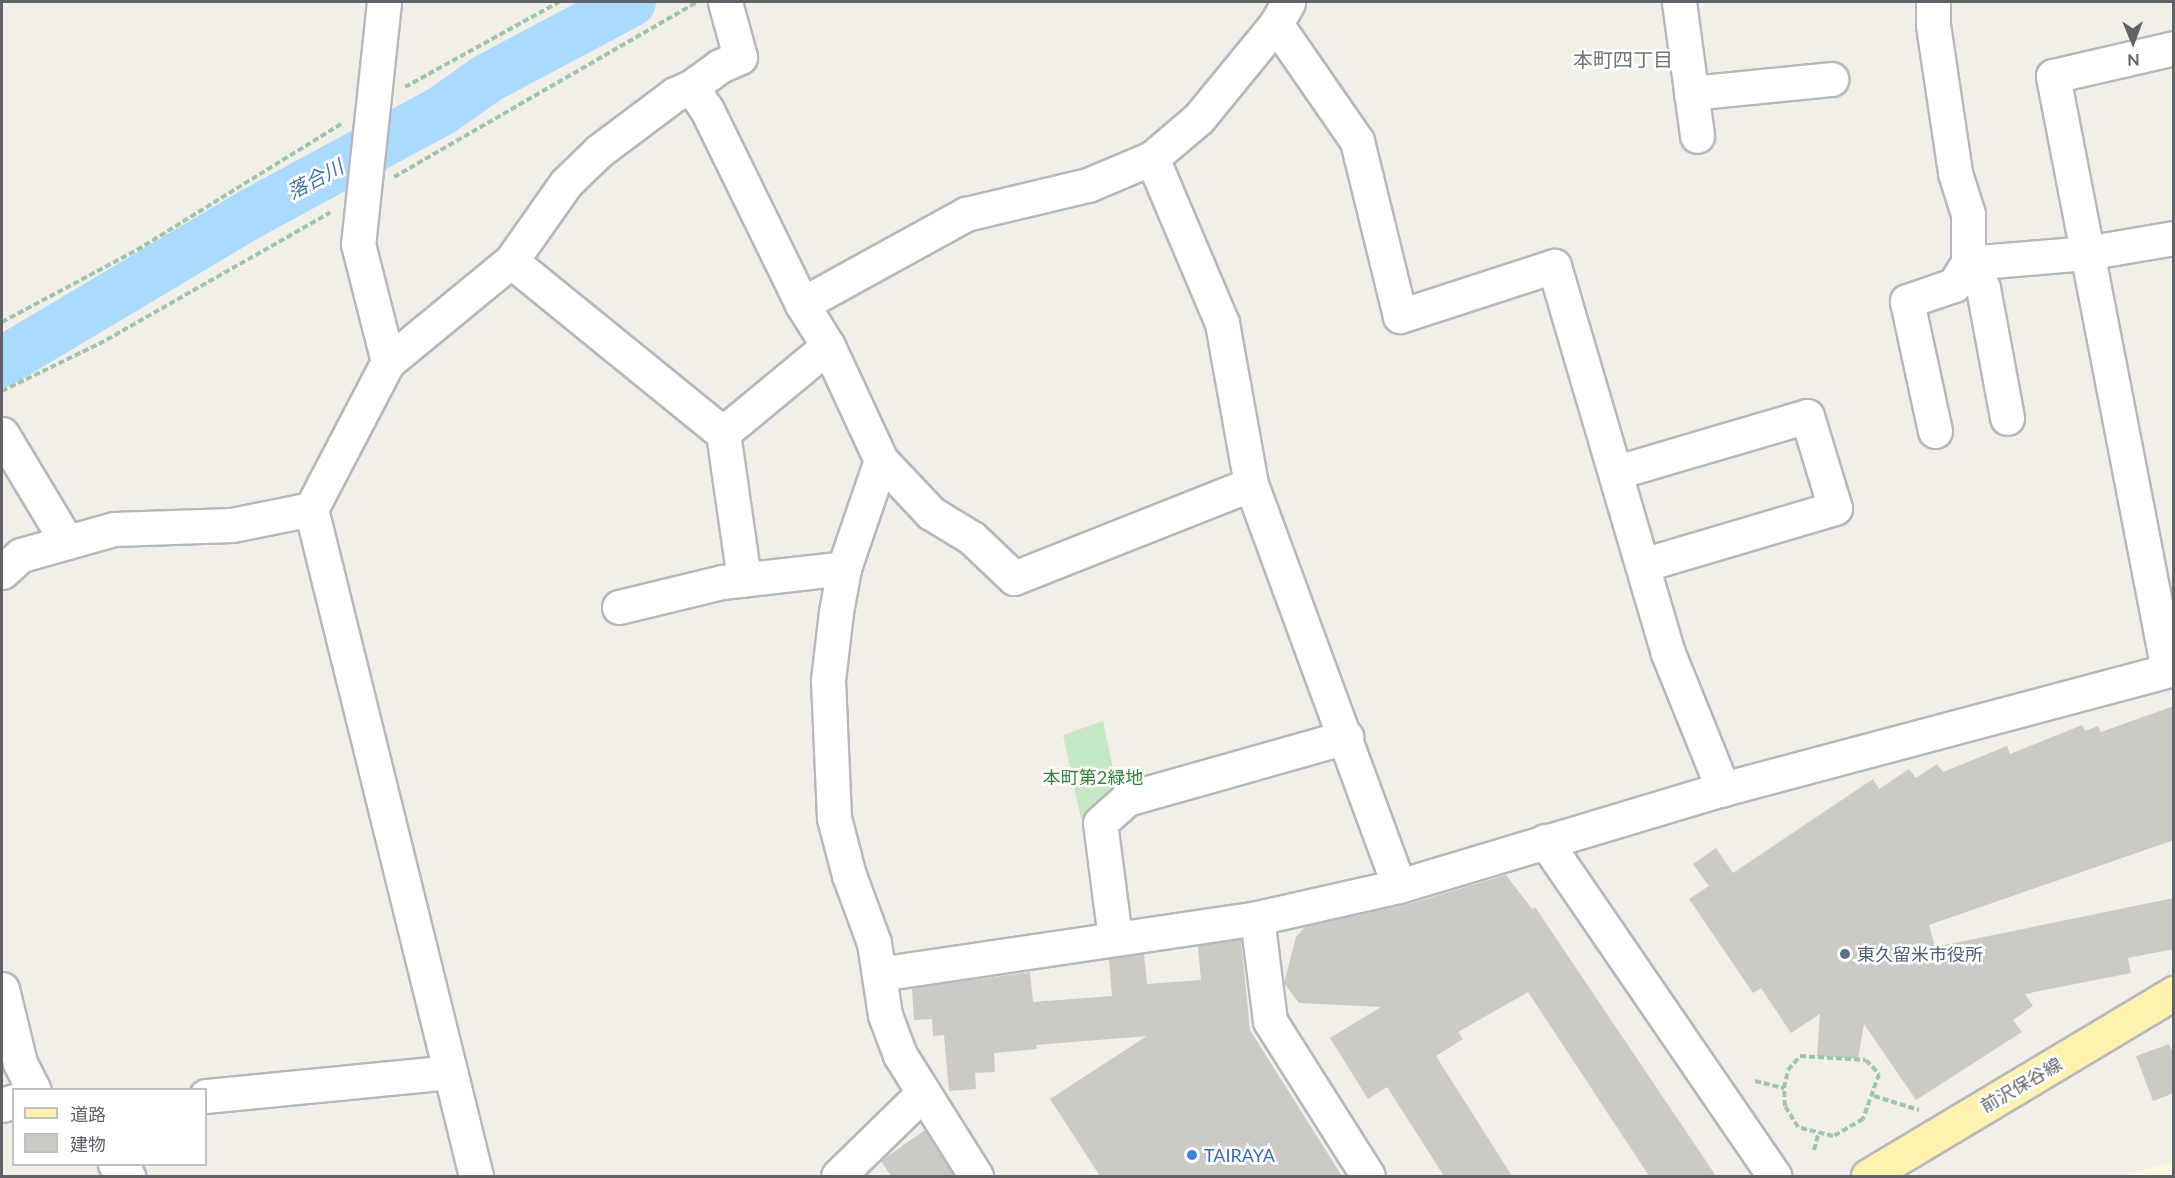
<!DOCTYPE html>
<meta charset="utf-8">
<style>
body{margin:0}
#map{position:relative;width:2175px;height:1178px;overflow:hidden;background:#f1efe8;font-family:Lato,"Noto Sans JP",sans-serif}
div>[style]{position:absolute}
.commercial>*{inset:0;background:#fef7e0}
.green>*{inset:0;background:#c5e8c5}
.river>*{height:50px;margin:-25px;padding:0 25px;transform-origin:25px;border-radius:25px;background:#aadaff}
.building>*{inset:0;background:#cccac5}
.path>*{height:4px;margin-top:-2px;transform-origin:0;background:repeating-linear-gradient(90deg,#9cc7a9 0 6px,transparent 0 9px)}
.roads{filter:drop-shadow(2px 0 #b5b8bc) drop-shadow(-2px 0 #b5b8bc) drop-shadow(0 2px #b5b8bc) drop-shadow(0 -2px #b5b8bc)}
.minor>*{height:33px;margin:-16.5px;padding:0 16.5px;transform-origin:16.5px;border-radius:16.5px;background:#fff}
.major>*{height:33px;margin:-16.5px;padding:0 16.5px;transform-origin:16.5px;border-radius:16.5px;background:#fff2af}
.dots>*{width:16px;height:16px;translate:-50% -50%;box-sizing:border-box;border:3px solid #fff;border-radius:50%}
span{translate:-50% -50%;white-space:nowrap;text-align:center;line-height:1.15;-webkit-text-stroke:5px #fff;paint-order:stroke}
.park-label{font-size:18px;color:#348238}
.service-label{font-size:18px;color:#4e5e75}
.left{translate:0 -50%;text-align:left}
.street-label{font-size:18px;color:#5f6368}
.shop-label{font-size:18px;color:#366cbe}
.neighbourhood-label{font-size:20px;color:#70757a}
.water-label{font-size:20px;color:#4174aa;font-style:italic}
.frame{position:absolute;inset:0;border:3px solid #5f6368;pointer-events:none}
.legend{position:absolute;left:12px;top:1088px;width:195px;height:78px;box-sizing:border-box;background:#fff;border:2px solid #bfc1c3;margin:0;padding:8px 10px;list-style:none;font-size:18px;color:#5f6368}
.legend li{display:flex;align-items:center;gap:12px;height:30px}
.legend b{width:30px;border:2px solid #bfc1c3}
.north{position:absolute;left:2103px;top:12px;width:60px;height:60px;-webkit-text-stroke:4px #fff;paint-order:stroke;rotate:179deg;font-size:16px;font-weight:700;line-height:24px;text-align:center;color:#5f6368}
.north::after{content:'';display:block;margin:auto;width:21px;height:27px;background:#5f6368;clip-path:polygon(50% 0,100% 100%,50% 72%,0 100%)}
</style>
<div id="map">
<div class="commercial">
<i style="clip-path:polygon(2173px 1161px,2173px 1176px,2122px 1176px)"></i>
</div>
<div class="green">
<i style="clip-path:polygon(1103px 721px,1117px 788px,1095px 814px,1081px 819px,1063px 735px)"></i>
</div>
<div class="river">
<i style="left:2px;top:362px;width:293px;rotate:-30.8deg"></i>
<i style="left:254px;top:212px;width:213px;rotate:-28.4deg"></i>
<i style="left:441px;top:111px;width:57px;rotate:-35.1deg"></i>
<i style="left:488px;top:78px;width:162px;rotate:-28deg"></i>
</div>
<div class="building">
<i style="clip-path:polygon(2174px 706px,2174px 840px,1929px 925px,1935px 947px,2174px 898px,2174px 949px,2128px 958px,2131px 973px,2025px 994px,2033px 1006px,2013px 1020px,2022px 1032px,1916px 1100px,1864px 1024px,1858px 1059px,1817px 1056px,1820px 1014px,1791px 1033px,1761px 988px,1753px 993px,1689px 899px,1709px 886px,1693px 864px,1716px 848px,1733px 873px,1873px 779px,1879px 789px,1909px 769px,1916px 778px,1937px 764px,1943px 772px,2007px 746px,2010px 754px,2082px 725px,2085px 731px,2098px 726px,2101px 732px)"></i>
<i style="clip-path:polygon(1506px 875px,1532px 909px,1535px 907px,1716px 1176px,1649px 1176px,1528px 992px,1458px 1032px,1463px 1039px,1436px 1056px,1512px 1176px,1444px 1176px,1387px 1087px,1368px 1099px,1330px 1038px,1381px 1007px,1299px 1003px,1284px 983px,1296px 937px,1306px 926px,1409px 904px)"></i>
<i style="clip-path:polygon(1241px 939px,1250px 1030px,1342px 1176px,1100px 1176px,1050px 1099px,1147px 1036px,1036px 1045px,1037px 1049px,994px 1053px,995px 1072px,975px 1073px,976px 1089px,949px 1091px,944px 1035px,933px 1036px,932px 1019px,914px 1020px,912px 988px,1030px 972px,1033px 1002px,1112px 996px,1109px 959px,1144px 954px,1147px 984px,1201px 980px,1198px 946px)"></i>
<i style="clip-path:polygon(2169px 1044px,2174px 1056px,2174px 1093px,2153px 1101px,2136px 1056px)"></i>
<i style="clip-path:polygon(925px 1130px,954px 1176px,891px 1176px,881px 1161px)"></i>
</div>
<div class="path">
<i style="left:405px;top:87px;width:176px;rotate:-28.9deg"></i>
<i style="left:394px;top:177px;width:350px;rotate:-30deg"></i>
<i style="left:2px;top:322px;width:153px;rotate:-28.1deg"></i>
<i style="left:137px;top:250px;width:240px;rotate:-31.7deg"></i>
<i style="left:2px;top:391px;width:108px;rotate:-25.9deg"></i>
<i style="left:99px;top:344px;width:266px;rotate:-29.6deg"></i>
<i style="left:1800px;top:1056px;width:66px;rotate:3.5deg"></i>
<i style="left:1866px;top:1060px;width:19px;rotate:47deg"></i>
<i style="left:1879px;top:1074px;width:48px;rotate:109.6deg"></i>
<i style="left:1863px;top:1119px;width:34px;rotate:150deg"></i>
<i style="left:1833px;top:1136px;width:36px;rotate:-166deg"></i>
<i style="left:1798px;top:1127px;width:25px;rotate:-122deg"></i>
<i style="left:1785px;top:1106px;width:18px;rotate:-93deg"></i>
<i style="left:1784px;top:1088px;width:18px;rotate:-77deg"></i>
<i style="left:1788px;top:1070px;width:18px;rotate:-49deg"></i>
<i style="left:1755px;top:1081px;width:30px;rotate:14deg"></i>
<i style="left:1874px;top:1096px;width:47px;rotate:17.3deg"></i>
<i style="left:1814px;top:1150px;width:16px;rotate:-75deg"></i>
</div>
<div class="roads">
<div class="minor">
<i style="left:384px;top:2px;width:243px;rotate:96.1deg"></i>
<i style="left:358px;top:244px;width:122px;rotate:75.7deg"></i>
<i style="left:1679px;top:2px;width:135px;rotate:82.3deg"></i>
<i style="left:1933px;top:2px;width:23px;rotate:90deg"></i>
<i style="left:1933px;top:25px;width:150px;rotate:81.5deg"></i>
<i style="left:1955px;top:173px;width:43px;rotate:72.4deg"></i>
<i style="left:1968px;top:214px;width:49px;rotate:90deg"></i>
<i style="left:1968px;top:263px;width:118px;rotate:-4.8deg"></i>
<i style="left:2086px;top:253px;width:89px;rotate:-9.7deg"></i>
<i style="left:1276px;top:24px;width:142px;rotate:55.3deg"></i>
<i style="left:1357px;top:141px;width:180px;rotate:76.2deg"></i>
<i style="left:1400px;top:316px;width:162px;rotate:-18deg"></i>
<i style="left:1554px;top:266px;width:403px;rotate:73.6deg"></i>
<i style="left:1668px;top:653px;width:147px;rotate:68deg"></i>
<i style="left:691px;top:87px;width:36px;rotate:-36deg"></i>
<i style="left:720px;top:66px;width:22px;rotate:-24deg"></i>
<i style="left:740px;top:57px;width:57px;rotate:-105.3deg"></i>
<i style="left:1691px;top:93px;width:141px;rotate:-5.7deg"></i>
<i style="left:1152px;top:158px;width:179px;rotate:67deg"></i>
<i style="left:1222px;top:323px;width:164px;rotate:79.8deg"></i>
<i style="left:1251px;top:484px;width:428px;rotate:69.8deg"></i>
<i style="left:511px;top:261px;width:273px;rotate:39.1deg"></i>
<i style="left:723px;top:433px;width:148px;rotate:81.8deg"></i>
<i style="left:802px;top:304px;width:187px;rotate:-28.8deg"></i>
<i style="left:966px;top:214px;width:125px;rotate:-13.4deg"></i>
<i style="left:1088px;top:185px;width:69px;rotate:-22.9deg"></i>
<i style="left:1152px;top:158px;width:62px;rotate:-40.4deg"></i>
<i style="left:1199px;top:118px;width:122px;rotate:-50.7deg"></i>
<i style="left:1276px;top:24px;width:25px;rotate:-61deg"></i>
<i style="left:1935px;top:431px;width:133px;rotate:-102.2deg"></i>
<i style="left:1907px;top:301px;width:50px;rotate:-18.8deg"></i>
<i style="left:1954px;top:285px;width:26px;rotate:-58deg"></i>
<i style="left:1968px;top:263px;width:29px;rotate:59deg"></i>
<i style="left:1983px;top:288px;width:132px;rotate:79.5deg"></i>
<i style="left:723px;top:433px;width:136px;rotate:-39.6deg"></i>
<i style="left:2px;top:434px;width:126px;rotate:59deg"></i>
<i style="left:881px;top:460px;width:73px;rotate:46.7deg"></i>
<i style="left:931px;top:513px;width:48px;rotate:31.4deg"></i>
<i style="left:972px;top:538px;width:58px;rotate:43.6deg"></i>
<i style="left:1014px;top:578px;width:255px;rotate:-21.6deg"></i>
<i style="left:1617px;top:472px;width:198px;rotate:-16.4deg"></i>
<i style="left:1807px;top:416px;width:96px;rotate:73.1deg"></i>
<i style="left:1835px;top:508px;width:200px;rotate:163.5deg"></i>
<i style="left:2px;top:572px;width:25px;rotate:-42deg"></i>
<i style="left:21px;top:555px;width:97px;rotate:-15.6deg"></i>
<i style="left:114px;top:529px;width:118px;rotate:-1.9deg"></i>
<i style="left:232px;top:525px;width:81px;rotate:-11.4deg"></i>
<i style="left:619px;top:607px;width:106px;rotate:-13.6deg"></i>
<i style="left:722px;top:582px;width:123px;rotate:-6.5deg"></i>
<i style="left:2168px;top:670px;width:605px;rotate:-100.96deg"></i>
<i style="left:2053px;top:76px;width:124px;rotate:-13deg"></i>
<i style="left:1545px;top:841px;width:406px;rotate:55.6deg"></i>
<i style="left:1257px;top:918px;width:104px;rotate:82.8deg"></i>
<i style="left:1270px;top:1021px;width:183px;rotate:57.7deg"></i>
<i style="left:1115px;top:938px;width:116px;rotate:-97.4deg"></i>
<i style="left:1100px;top:823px;width:36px;rotate:-42deg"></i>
<i style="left:1127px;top:799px;width:228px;rotate:-15.8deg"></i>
<i style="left:879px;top:974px;width:382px;rotate:-8.4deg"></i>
<i style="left:1257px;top:918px;width:146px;rotate:-12.7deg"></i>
<i style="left:1399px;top:886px;width:338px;rotate:-16.7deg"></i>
<i style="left:1723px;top:789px;width:467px;rotate:-14.9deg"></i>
<i style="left:2px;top:989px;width:76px;rotate:76.3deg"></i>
<i style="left:20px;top:1063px;width:30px;rotate:63deg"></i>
<i style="left:206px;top:1096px;width:244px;rotate:-5.6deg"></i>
<i style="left:2px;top:1105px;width:13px;rotate:-18deg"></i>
<i style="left:115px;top:1164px;width:18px;rotate:43deg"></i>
<i style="left:476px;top:1176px;width:687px;rotate:-103.89deg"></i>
<i style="left:311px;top:509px;width:166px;rotate:-62.4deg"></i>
<i style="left:388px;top:362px;width:159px;rotate:-39.4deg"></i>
<i style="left:511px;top:261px;width:95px;rotate:-54.8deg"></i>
<i style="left:566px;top:183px;width:46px;rotate:-44.1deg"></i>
<i style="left:599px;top:151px;width:95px;rotate:-36.9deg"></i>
<i style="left:675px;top:94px;width:17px;rotate:-24deg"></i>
<i style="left:691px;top:87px;width:28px;rotate:55deg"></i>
<i style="left:707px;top:110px;width:216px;rotate:63.9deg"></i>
<i style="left:802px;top:304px;width:49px;rotate:58.2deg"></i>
<i style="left:828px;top:346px;width:126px;rotate:65.1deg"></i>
<i style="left:881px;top:460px;width:114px;rotate:108.9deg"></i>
<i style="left:844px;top:568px;width:45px;rotate:100.3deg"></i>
<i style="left:836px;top:612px;width:68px;rotate:96.7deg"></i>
<i style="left:828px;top:680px;width:138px;rotate:87.5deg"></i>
<i style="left:834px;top:818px;width:59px;rotate:75.3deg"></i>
<i style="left:849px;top:875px;width:72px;rotate:69.8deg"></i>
<i style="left:874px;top:943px;width:73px;rotate:81.3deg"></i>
<i style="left:885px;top:1015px;width:43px;rotate:69.4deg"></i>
<i style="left:900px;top:1055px;width:143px;rotate:57.9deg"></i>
<i style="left:838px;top:1176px;width:119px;rotate:-44.3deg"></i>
</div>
<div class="major">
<i style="left:1868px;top:1176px;width:357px;rotate:-30.9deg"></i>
</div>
</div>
<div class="dots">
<i style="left:1845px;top:954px;background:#5c6f8a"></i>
<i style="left:1192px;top:1155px;background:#3f7fe0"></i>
</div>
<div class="park-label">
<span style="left:1093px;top:777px">本町第2緑地</span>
</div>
<div class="service-label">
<span class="left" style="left:1857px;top:954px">東久留米市役所</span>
</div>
<div class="street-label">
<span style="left:2021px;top:1085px;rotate:-30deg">前沢保谷線</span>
</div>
<div class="shop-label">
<span class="left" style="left:1204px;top:1155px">TAIRAYA</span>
</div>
<div class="neighbourhood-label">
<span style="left:1623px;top:59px">本町四丁目</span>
</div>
<div class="water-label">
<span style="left:315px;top:179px;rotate:-28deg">落合川</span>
</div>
<div class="frame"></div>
<ul class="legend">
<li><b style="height:8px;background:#fff2af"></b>道路</li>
<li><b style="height:16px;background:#cccac5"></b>建物</li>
</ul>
<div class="north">N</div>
</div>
